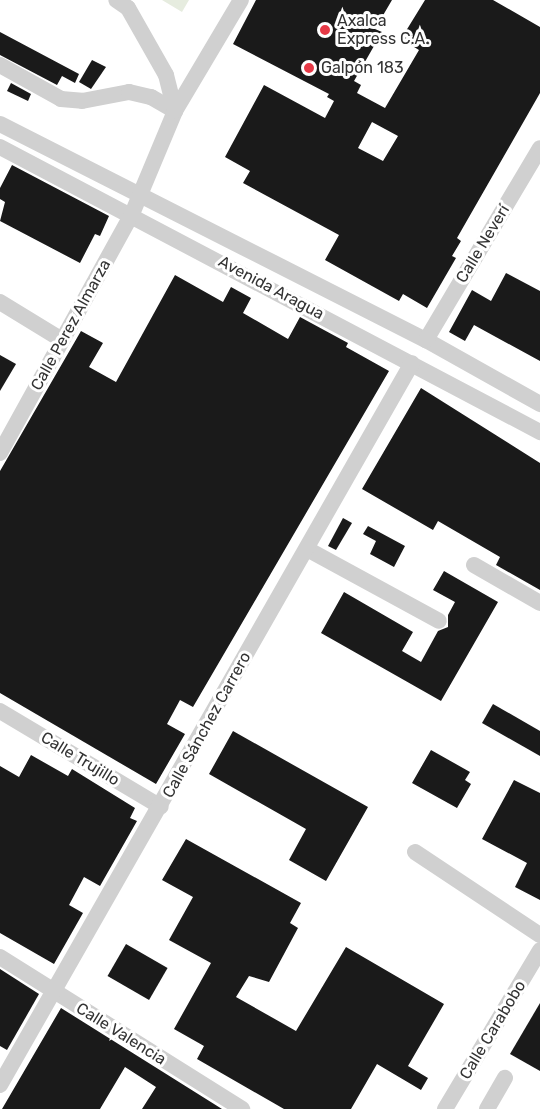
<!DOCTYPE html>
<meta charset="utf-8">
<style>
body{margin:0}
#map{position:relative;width:540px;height:1109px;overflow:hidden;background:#fff;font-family:Rubik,sans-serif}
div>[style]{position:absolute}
.green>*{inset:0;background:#e6ecdf}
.building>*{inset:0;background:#1a1a1a;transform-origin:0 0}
.minor>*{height:16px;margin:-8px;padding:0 8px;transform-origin:8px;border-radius:8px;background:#d0d0d0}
.dots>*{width:16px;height:16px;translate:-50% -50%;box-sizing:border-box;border:3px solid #fff;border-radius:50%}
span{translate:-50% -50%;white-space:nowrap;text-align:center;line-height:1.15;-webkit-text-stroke:6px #fff;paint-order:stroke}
.poi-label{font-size:16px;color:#333}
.left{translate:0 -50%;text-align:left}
.street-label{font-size:16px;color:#333}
</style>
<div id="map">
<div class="green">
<i style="clip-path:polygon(162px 0,189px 0,182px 12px)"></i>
</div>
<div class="building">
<i style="clip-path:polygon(evenodd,256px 0,392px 0,375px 29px,382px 32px,354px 81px,361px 85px,357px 93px,385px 108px,419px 50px,401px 39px,425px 0,493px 0,540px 27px,540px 93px,457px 238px,461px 241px,452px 256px,456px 258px,427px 308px,403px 294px,399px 301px,325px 260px,339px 235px,243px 183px,250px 171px,225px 157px,264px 85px,325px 118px,334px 101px,327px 97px,329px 94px,233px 44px,256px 0,372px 122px,398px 136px,383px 161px,358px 148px,372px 122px)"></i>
<i style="clip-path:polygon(0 32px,79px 74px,75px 83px,62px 76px,57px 85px,0 55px)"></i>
<i style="clip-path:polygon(92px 60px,106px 67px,91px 89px,79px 82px)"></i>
<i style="clip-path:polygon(11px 83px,31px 94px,28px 101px,7px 91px)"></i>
<i style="clip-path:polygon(12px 165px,109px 216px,100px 236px,95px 234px,80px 263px,0 221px,5px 202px,0 199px,0 188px)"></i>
<i style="clip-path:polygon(506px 273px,540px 291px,540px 361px,474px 325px,465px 341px,449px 332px,472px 290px,491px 301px)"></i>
<i style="clip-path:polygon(175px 275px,223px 302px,231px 287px,251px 298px,243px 313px,288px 339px,300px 317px,348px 343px,346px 347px,389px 371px,193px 707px,180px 700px,167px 724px,185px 734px,156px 784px,0 693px,0 471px,81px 331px,103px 343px,89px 367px,116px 382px)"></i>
<i style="clip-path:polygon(0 355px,16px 364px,0 391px)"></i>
<i style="clip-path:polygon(421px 388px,540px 463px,540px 590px,496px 565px,500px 557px,438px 521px,433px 530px,362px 489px)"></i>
<i style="clip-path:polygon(343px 518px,352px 523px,336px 550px,328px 546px)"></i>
<i style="clip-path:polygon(368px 526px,405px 546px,394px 567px,370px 554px,376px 541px,363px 534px)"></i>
<i style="clip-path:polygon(444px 571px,498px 602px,441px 701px,321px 633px,344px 592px,413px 632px,402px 651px,421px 662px,438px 631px,448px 627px,448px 615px,455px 602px,433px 590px)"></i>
<i style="clip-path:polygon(493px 704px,540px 731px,540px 756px,482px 723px)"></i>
<i style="clip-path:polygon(233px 731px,368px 807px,326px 881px,289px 860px,306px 829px,209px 774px)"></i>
<i style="clip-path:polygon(431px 750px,470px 772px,465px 780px,471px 784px,457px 808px,412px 783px)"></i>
<i style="clip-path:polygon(31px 755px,68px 776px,72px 769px,135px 808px,130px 818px,137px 821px,100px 886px,84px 877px,69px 905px,83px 913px,54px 964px,0 933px,0 766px,19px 777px)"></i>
<i style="clip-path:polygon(514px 780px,540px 793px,540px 900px,515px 887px,527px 863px,482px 839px)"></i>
<i style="clip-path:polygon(186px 839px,301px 903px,290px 923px,298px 928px,269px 982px,249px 976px,236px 997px,296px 1031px,346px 947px,444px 1004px,408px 1066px,428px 1078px,421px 1090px,377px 1064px,351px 1109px,284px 1109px,197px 1059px,204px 1046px,174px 1029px,211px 963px,169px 940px,193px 897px,162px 880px)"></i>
<i style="left:126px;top:944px;width:48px;height:37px;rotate:30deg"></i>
<i style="clip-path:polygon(0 969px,39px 994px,7px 1050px,0 1046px)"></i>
<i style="clip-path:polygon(540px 1003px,540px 1071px,510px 1054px)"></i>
<i style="clip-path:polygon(61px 1008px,222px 1109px,142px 1109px,156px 1087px,125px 1067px,100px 1109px,2px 1109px)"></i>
</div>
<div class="minor">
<i style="left:0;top:65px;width:70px;rotate:29.1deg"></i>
<i style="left:61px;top:99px;width:21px;rotate:5deg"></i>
<i style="left:82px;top:101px;width:48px;rotate:-10.8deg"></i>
<i style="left:129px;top:92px;width:23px;rotate:13deg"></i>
<i style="left:151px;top:97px;width:28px;rotate:30deg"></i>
<i style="left:175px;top:111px;width:129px;rotate:-59.3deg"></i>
<i style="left:0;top:124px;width:478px;rotate:26.9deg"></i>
<i style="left:426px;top:340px;width:131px;rotate:29.3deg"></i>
<i style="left:0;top:147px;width:611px;rotate:27.82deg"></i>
<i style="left:0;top:302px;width:73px;rotate:31.5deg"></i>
<i style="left:426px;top:340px;width:223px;rotate:-59.3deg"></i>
<i style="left:0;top:453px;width:273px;rotate:-61.1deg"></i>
<i style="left:132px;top:214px;width:112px;rotate:-67.3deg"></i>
<i style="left:175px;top:111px;width:37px;rotate:-104deg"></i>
<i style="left:166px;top:75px;width:77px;rotate:-119.6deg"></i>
<i style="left:128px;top:8px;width:14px;rotate:-146deg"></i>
<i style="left:307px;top:549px;width:150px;rotate:28.6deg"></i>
<i style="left:474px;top:565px;width:76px;rotate:29.9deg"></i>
<i style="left:0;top:711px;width:187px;rotate:30.8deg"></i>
<i style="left:415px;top:852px;width:150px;rotate:33.6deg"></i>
<i style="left:0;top:957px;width:286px;rotate:32.1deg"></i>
<i style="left:0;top:1085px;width:831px;rotate:-60.29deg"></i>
<i style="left:445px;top:1109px;width:185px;rotate:-59.1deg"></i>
<i style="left:487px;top:1109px;width:36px;rotate:-60deg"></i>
</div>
<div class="dots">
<i style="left:325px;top:30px;background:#e63946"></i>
<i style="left:309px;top:68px;background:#e63946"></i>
</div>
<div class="poi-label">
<span class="left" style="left:337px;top:30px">Axalca<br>Express C.A.</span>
<span class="left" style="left:321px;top:68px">Galpón 183</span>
</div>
<div class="street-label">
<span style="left:483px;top:244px;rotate:-59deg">Calle Neverí</span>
<span style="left:271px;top:288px;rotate:28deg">Avenida Aragua</span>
<span style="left:71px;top:325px;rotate:-61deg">Calle Perez Almarza</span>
<span style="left:207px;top:725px;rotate:-61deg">Calle Sánchez Carrero</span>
<span style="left:80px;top:759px;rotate:31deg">Calle Trujillo</span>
<span style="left:493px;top:1030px;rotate:-59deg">Calle Carabobo</span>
<span style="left:121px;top:1034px;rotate:32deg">Calle Valencia</span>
</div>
</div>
